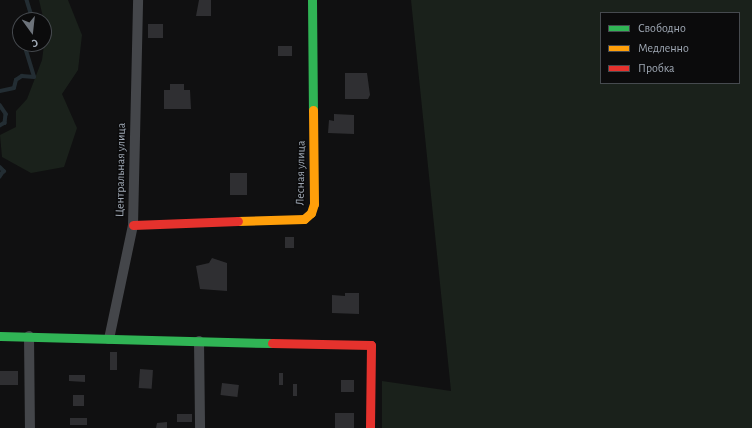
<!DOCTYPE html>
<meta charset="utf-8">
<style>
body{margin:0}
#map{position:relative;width:752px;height:428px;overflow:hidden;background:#101011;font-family:"Alegreya Sans",sans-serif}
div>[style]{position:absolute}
.green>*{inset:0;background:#1a211b}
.stream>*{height:3.5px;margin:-1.75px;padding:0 1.75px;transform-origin:1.75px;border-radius:1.75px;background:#232d33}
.building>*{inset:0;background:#2f2f32;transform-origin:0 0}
.street>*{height:10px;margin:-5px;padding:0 5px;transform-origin:5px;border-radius:5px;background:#44464a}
.fast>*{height:9px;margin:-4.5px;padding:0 4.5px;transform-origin:4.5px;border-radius:4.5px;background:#30b455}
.slow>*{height:9px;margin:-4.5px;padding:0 4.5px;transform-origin:4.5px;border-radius:4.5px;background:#ff9f0a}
.jam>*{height:9px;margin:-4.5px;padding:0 4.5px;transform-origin:4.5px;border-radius:4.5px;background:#e5322d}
span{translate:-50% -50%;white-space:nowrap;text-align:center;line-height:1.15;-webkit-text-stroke:3px #0b0b0c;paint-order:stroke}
.street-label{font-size:12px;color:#9fa8b4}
.legend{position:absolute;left:600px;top:12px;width:140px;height:72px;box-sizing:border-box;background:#0b0b0c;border:1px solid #464a4f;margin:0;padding:5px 7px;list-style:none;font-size:12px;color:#9fa8b4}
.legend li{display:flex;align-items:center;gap:8px;height:20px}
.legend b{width:20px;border:1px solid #464a4f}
.north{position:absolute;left:12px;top:12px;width:40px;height:40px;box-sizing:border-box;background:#0b0b0c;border:1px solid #464a4f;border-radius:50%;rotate:165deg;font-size:11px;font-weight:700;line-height:16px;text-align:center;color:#9fa8b4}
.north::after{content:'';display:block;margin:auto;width:14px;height:18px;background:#6d737b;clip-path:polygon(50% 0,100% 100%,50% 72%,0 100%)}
</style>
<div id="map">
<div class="green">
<i style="clip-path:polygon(39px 0,68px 0,82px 35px,78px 70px,62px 94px,77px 128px,64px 167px,31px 173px,2px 157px,0 135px,16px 127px,16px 111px,27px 99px,42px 60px,46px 30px)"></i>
<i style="clip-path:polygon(evenodd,411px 0,752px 0,752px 428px,382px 428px,382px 381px,451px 391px,411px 0,601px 13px,739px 13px,739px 83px,601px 83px,601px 13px)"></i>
</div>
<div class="stream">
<i style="left:27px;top:0;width:21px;rotate:73deg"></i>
<i style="left:0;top:91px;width:14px;rotate:-12deg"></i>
<i style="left:14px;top:88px;width:8px;rotate:-76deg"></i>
<i style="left:16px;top:80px;width:7px;rotate:-34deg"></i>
<i style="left:22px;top:76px;width:12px;rotate:5deg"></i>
<i style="left:34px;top:77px;width:34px;rotate:-107deg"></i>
<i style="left:0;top:105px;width:11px;rotate:56deg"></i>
<i style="left:6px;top:114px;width:9px;rotate:96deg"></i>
<i style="left:5px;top:123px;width:6px;rotate:149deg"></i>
<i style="left:0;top:167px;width:6px;rotate:45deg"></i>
<i style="left:4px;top:171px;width:7px;rotate:124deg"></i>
</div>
<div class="building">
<i style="clip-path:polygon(199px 0,211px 0,211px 16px,196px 16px)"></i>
<i style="left:148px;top:24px;width:15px;height:14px"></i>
<i style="left:278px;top:46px;width:14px;height:10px"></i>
<i style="clip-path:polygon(345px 73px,367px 73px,370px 95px,368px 99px,345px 99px)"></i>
<i style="clip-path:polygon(170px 84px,184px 84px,184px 90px,190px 90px,191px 109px,164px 109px,164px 90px,170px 90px)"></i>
<i style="clip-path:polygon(334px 114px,354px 115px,354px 134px,328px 133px,329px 120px,334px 121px)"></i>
<i style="left:230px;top:173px;width:17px;height:22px"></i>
<i style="left:285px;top:237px;width:9px;height:11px"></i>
<i style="clip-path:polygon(212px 258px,227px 263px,227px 291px,200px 289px,196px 266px,209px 263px)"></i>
<i style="clip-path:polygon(345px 293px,359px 293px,359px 314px,332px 313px,332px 295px,345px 296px)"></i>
<i style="left:110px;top:352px;width:7px;height:18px"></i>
<i style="left:140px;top:369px;width:13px;height:19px;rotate:4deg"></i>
<i style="left:0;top:371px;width:18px;height:14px"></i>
<i style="left:279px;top:373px;width:4px;height:12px"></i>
<i style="clip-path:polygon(69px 375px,85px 375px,85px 382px,69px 381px)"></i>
<i style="left:341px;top:380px;width:13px;height:12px"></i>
<i style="left:222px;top:383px;width:17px;height:12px;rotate:7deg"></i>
<i style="left:293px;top:384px;width:4px;height:12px"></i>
<i style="left:73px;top:395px;width:11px;height:11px"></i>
<i style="left:335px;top:413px;width:19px;height:15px"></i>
<i style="left:177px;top:414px;width:15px;height:8px"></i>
<i style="left:70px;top:418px;width:17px;height:7px"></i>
<i style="clip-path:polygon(167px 422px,167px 428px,156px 428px,157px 423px)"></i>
</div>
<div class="street">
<i style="left:29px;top:336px;width:92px;rotate:89.4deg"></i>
<i style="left:109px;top:339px;width:116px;rotate:-78.1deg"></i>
<i style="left:133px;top:225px;width:225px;rotate:-88.7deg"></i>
<i style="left:199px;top:341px;width:87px;rotate:89.3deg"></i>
</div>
<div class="fast">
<i style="left:312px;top:0;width:110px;rotate:89.5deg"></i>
<i style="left:0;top:336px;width:272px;rotate:1.5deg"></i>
</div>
<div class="slow">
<i style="left:238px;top:221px;width:66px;rotate:-1.7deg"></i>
<i style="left:304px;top:219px;width:9px;rotate:-41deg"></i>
<i style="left:311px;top:213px;width:9px;rotate:-72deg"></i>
<i style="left:314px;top:204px;width:94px;rotate:-90.6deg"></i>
</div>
<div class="jam">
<i style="left:133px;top:225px;width:105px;rotate:-2.2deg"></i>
<i style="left:272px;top:343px;width:99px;rotate:1.2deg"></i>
<i style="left:371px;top:345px;width:83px;rotate:90.7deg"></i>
</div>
<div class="street-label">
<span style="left:121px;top:170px;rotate:-89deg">Центральная улица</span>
<span style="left:301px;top:173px;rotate:-89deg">Лесная улица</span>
</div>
<ul class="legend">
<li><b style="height:5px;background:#30b455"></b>Свободно</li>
<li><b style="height:5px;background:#ff9f0a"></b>Медленно</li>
<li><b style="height:5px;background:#e5322d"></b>Пробка</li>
</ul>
<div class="north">С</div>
</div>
